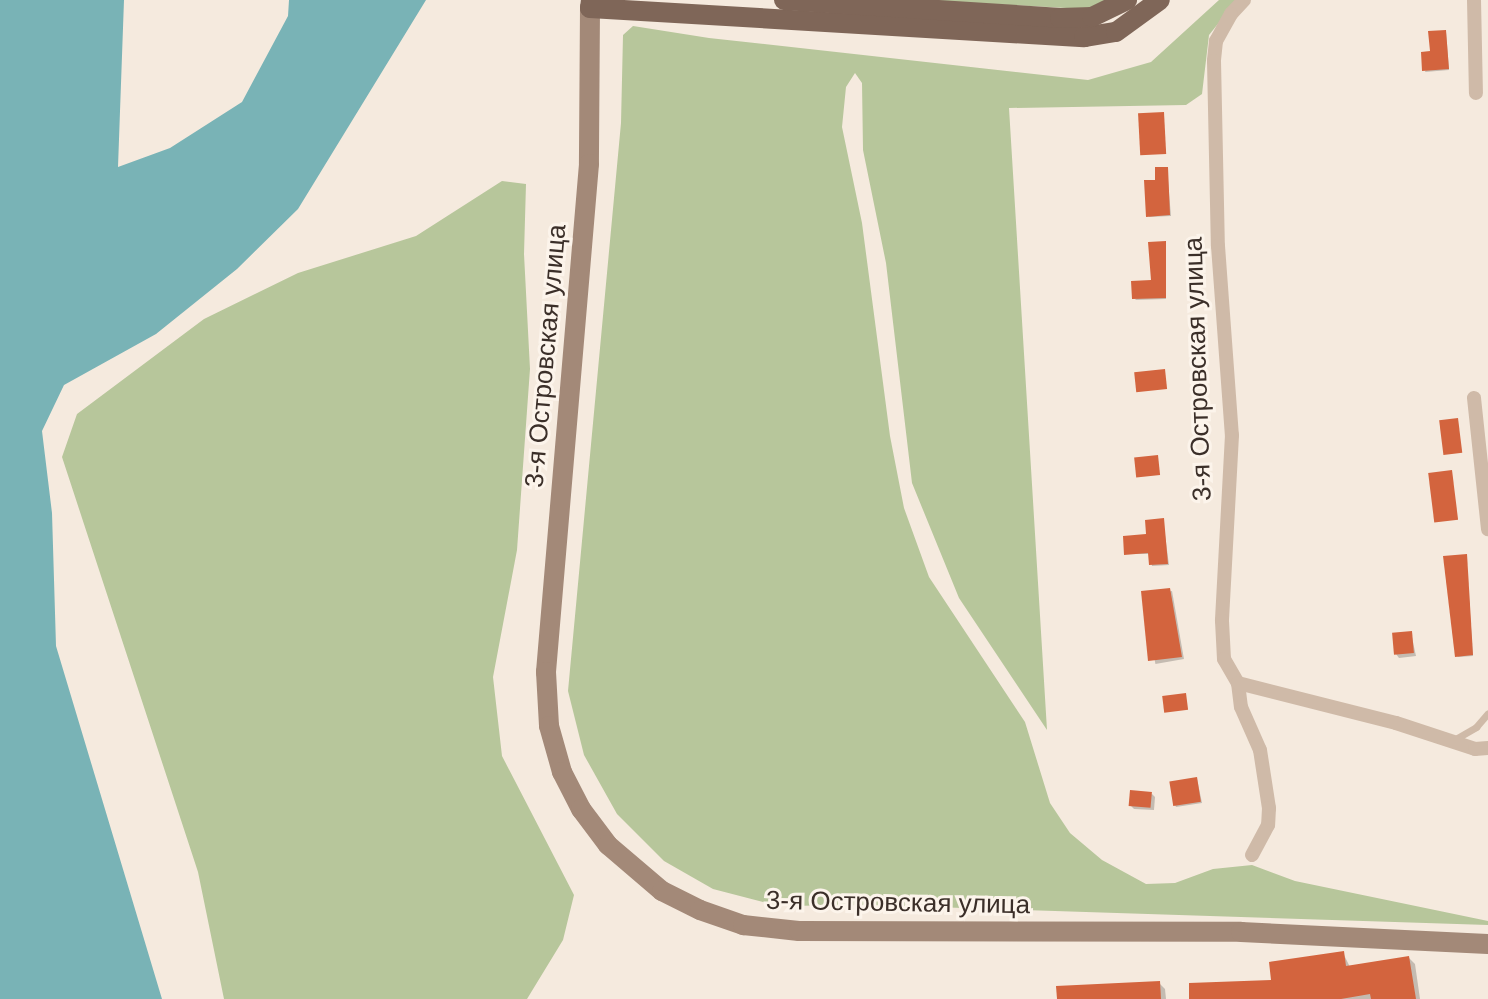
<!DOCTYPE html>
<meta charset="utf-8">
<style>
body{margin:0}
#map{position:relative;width:1488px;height:999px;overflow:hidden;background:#f5eade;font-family:Arial,sans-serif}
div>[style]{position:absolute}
.green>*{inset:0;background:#b7c69b}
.water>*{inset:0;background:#79b3b6}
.shadow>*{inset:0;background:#0003;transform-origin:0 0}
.building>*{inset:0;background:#d3643e;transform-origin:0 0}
.service>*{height:7px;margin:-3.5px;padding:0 3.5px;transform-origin:3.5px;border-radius:3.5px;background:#cfbaa8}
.minor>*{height:14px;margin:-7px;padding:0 7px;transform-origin:7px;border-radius:7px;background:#cfbaa8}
.secondary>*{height:20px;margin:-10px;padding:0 10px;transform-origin:10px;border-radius:10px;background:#a38978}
.primary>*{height:20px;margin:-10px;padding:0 10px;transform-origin:10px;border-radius:10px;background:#7f6658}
span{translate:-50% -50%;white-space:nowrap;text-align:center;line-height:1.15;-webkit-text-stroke:6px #fcf4eb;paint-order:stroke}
.street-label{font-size:26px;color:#3b2f29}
</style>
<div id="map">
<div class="green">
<i style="clip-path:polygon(916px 0,1112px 0,1085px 9px)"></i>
<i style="clip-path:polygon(1219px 0,1237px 0,1209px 35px,1202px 94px,1186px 105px,1009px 108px,1047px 730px,959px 598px,912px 483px,886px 263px,863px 150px,862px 83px,855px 73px,846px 87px,842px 127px,862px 223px,890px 436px,904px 508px,929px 577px,1025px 722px,1050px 803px,1070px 833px,1102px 860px,1146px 884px,1175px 883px,1213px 869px,1252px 865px,1295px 881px,1488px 921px,1488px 925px,870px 905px,778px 906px,713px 889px,664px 861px,617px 814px,584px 755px,568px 691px,621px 123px,623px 35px,633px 26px,709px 38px,1088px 80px,1151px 62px)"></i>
<i style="clip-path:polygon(502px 181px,526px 184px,524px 254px,530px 369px,517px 550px,493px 677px,502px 756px,574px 895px,563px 940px,527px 999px,224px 999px,198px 872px,62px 457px,77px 414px,204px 319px,298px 273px,416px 236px)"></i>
</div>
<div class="water">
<i style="clip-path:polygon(0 0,124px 0,118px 167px,170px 148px,242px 102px,288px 16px,289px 0,426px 0,298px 209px,237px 269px,156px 334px,64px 385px,42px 431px,52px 513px,56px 646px,162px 999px,0 999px)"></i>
</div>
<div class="shadow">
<i style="clip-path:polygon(1446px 32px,1449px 70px,1425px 72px,1432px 53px)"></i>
<i style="clip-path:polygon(1167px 169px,1171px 216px,1149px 217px,1157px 182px)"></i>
<i style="clip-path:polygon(1165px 243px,1166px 299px,1135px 300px,1153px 282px)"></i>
<i style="clip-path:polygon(1163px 520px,1169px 565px,1152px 566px,1150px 554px,1126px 554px)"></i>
<i style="clip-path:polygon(1466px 556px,1473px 656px,1458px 657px,1457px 656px)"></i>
<i style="left:1172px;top:591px;width:69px;height:29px;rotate:80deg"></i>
<i style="clip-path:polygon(1411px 633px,1416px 656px,1399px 658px,1396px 654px)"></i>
<i style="clip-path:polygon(1197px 779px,1202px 803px,1176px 807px,1175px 805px)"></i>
<i style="clip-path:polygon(1152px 794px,1155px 797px,1154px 810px,1134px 809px,1130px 805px)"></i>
<i style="clip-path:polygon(1343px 953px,1350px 967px,1409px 958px,1415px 964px,1420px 999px,1191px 999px,1274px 982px)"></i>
<i style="clip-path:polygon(1159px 983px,1165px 989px,1166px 999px,1059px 999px)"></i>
</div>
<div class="building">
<i style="clip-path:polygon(1446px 30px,1449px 69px,1422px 71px,1421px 52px,1430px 51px,1428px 31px)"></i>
<i style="left:1164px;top:112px;width:42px;height:26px;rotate:87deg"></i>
<i style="clip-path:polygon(1155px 167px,1168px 167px,1170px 215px,1146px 217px,1144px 180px,1155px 180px)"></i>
<i style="clip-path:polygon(1166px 241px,1166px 298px,1132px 299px,1131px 281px,1151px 280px,1148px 242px)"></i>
<i style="left:1165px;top:369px;width:20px;height:31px;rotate:84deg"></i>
<i style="left:1458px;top:418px;width:35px;height:19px;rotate:83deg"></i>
<i style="left:1158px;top:455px;width:20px;height:24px;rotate:84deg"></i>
<i style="left:1452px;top:470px;width:50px;height:24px;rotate:83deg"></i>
<i style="clip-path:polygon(1164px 518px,1168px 564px,1149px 565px,1148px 553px,1124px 555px,1123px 536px,1146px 534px,1145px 520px)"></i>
<i style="clip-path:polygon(1467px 554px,1473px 655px,1455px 657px,1443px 556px)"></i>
<i style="clip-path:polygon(1170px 588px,1182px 657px,1148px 661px,1141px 591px)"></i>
<i style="left:1412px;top:631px;width:22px;height:20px;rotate:85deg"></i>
<i style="left:1186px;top:693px;width:17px;height:24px;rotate:83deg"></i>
<i style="left:1197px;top:777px;width:25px;height:28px;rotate:81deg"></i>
<i style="left:1130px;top:790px;width:22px;height:16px;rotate:5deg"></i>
<i style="clip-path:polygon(1344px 951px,1346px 966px,1409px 956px,1416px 999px,1371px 999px,1370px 994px,1341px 999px,1189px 999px,1189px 983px,1271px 980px,1269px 962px)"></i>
<i style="clip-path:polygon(1160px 981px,1161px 999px,1057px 999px,1056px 986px)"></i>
</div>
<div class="service">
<i style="left:1452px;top:741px;width:28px;rotate:-30deg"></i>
<i style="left:1476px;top:727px;width:18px;rotate:-49deg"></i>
</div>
<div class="minor">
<i style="left:1244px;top:0;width:19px;rotate:133deg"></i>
<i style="left:1231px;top:14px;width:31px;rotate:119deg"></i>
<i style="left:1216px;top:41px;width:20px;rotate:96deg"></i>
<i style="left:1214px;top:61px;width:185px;rotate:88.8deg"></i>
<i style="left:1218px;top:246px;width:190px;rotate:85.8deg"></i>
<i style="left:1232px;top:435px;width:186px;rotate:93.1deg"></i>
<i style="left:1222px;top:621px;width:38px;rotate:87deg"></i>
<i style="left:1224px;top:659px;width:28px;rotate:60deg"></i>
<i style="left:1238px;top:683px;width:24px;rotate:83deg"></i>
<i style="left:1241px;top:707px;width:47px;rotate:66.2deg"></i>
<i style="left:1260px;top:750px;width:59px;rotate:81.2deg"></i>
<i style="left:1269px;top:808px;width:17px;rotate:93deg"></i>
<i style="left:1268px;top:825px;width:34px;rotate:118deg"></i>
<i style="left:1474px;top:0;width:93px;rotate:88.8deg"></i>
<i style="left:1474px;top:398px;width:132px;rotate:83.9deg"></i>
<i style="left:1238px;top:683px;width:163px;rotate:14.2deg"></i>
<i style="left:1396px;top:723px;width:83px;rotate:18.2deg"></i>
<i style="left:1475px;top:749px;width:13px;rotate:-4deg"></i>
</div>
<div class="secondary">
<i style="left:590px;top:8px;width:156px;rotate:90.4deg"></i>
<i style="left:589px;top:164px;width:510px;rotate:94.84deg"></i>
<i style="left:546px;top:672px;width:54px;rotate:86.8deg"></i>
<i style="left:549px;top:726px;width:48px;rotate:74.2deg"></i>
<i style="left:562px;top:772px;width:42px;rotate:62.8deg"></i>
<i style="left:581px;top:809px;width:45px;rotate:53.1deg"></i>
<i style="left:608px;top:845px;width:71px;rotate:40.4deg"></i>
<i style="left:662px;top:891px;width:42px;rotate:26.6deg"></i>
<i style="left:700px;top:910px;width:46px;rotate:19.2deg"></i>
<i style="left:743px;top:925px;width:56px;rotate:6.1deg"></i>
<i style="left:799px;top:931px;width:442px;rotate:0.1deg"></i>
<i style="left:1241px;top:932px;width:247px;rotate:2.8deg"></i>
</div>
<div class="primary">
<i style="left:591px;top:0;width:8px;rotate:97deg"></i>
<i style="left:590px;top:8px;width:495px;rotate:3.4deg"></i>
<i style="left:1084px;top:37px;width:32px;rotate:-9deg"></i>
<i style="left:1116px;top:32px;width:54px;rotate:-36deg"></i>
<i style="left:784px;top:0;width:277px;rotate:3.7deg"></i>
<i style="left:1060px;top:18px;width:32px;rotate:-2deg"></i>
<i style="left:1092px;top:17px;width:39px;rotate:-26deg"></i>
</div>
<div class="street-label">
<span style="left:546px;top:356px;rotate:-85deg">3-я Островская улица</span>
<span style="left:1198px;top:369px;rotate:-92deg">3-я Островская улица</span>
<span style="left:898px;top:903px;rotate:1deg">3-я Островская улица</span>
</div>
</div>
